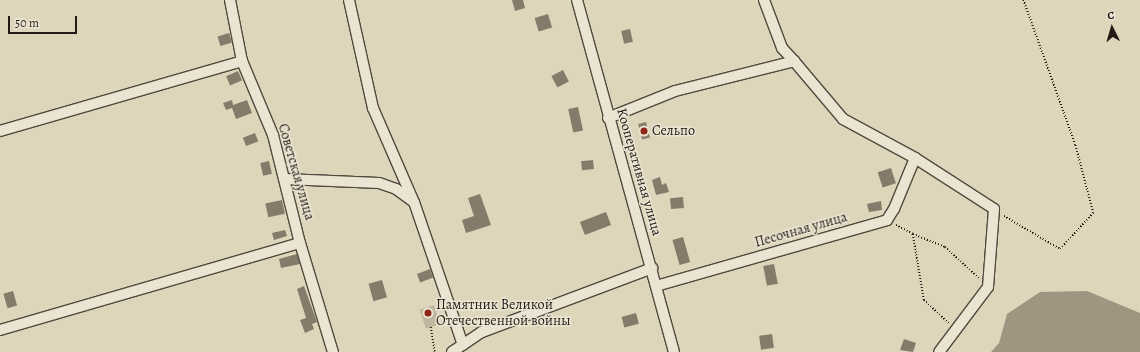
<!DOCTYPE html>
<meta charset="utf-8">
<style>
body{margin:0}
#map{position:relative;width:1140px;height:352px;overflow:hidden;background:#ded6ba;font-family:Alegreya,serif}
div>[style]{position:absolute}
.green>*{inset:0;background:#beb69e;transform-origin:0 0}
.water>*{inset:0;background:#9f9682}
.building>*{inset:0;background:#857b6a;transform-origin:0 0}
.path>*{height:1.5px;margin-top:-0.75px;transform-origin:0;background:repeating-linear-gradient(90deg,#241914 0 1px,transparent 0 3px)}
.roads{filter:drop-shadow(1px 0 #52483e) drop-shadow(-1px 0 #52483e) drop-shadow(0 1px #52483e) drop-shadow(0 -1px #52483e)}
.minor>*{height:10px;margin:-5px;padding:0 5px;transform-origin:5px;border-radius:5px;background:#eae4d2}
.dots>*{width:11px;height:11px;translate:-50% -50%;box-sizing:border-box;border:2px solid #eae4d2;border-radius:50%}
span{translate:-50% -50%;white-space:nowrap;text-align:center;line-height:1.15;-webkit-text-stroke:3px #eae4d2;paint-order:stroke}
.poi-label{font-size:14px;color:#241914}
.left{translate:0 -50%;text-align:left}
.street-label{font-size:14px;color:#241914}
.north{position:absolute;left:1092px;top:8px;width:40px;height:40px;-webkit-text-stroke:3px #eae4d2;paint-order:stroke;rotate:355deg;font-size:11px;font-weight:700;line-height:16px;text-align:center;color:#241914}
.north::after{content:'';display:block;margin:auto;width:14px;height:18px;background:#241914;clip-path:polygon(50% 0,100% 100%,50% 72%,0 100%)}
.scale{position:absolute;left:8px;top:16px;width:69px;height:18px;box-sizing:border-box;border:2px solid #241914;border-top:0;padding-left:5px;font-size:12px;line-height:14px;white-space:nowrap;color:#241914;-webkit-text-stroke:3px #eae4d2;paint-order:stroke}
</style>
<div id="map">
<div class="green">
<i style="left:434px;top:305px;width:20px;height:15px;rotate:72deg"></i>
</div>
<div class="water">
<i style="clip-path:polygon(1087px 291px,1140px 313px,1140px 352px,991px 352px,999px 343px,1007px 314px,1040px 292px)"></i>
</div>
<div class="building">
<i style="clip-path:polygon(512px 0,523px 0,525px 8px,515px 11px)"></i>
<i style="left:548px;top:14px;width:14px;height:14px;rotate:73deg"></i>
<i style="left:630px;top:29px;width:13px;height:9px;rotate:77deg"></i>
<i style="left:229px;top:33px;width:10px;height:12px;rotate:73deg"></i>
<i style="left:563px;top:70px;width:13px;height:13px;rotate:63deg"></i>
<i style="left:238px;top:71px;width:10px;height:13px;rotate:66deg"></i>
<i style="clip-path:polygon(232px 100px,233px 105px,247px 100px,252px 113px,236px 119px,232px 108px,226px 110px,223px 103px)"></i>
<i style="left:578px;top:107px;width:24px;height:10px;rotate:78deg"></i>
<i style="left:646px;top:122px;width:16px;height:8px;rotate:76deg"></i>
<i style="left:255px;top:133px;width:9px;height:13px;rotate:69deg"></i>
<i style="left:593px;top:160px;width:9px;height:12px;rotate:84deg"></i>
<i style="left:269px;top:161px;width:13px;height:9px;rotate:77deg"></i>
<i style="left:891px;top:168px;width:16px;height:14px;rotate:72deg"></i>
<i style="clip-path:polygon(660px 177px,662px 185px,666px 183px,669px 192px,656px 195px,652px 180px)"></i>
<i style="clip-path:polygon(480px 194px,491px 225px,466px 233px,462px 220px,474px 216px,468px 198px)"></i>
<i style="left:683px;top:197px;width:11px;height:13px;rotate:85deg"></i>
<i style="left:282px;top:200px;width:14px;height:17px;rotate:78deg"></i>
<i style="clip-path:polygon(881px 201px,882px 210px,869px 212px,867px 204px)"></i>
<i style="left:606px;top:212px;width:14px;height:28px;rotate:69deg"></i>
<i style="clip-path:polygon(285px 230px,287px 236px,274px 240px,272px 233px)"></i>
<i style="left:683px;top:237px;width:26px;height:11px;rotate:74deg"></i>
<i style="clip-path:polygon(297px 254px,300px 264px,281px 268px,279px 259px)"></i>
<i style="left:774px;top:264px;width:20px;height:11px;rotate:79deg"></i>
<i style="left:430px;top:269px;width:9px;height:14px;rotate:69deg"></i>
<i style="left:382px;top:280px;width:18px;height:14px;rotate:74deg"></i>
<i style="clip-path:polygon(304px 286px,317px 322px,312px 324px,314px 329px,305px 333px,300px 320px,306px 318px,297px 289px)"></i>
<i style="left:13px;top:291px;width:15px;height:10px;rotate:74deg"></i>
<i style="left:636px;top:313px;width:11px;height:15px;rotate:75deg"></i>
<i style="left:772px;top:334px;width:14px;height:13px;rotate:82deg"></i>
<i style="clip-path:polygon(904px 339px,916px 343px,913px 352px,900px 350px)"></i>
</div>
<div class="path">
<i style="left:1004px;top:216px;width:65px;rotate:30.5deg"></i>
<i style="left:1060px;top:249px;width:49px;rotate:-47.5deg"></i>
<i style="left:1093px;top:213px;width:70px;rotate:-104.8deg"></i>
<i style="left:1075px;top:145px;width:154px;rotate:-109.7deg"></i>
<i style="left:896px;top:225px;width:19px;rotate:28deg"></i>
<i style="left:913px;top:234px;width:67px;rotate:80.5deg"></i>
<i style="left:924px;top:300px;width:34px;rotate:43deg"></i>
<i style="left:913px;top:234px;width:35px;rotate:22deg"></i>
<i style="left:945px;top:247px;width:47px;rotate:42.4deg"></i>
<i style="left:431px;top:327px;width:25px;rotate:81deg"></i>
</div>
<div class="roads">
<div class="minor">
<i style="left:230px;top:0;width:62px;rotate:78.9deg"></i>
<i style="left:242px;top:61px;width:80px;rotate:67.3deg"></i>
<i style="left:273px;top:135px;width:111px;rotate:76deg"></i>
<i style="left:300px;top:243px;width:114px;rotate:73.2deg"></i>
<i style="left:349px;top:0;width:111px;rotate:77.5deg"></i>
<i style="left:373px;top:108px;width:100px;rotate:66.5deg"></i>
<i style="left:577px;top:0;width:365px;rotate:74.6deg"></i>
<i style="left:764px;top:0;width:51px;rotate:69.4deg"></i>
<i style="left:782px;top:48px;width:18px;rotate:47deg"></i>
<i style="left:608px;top:118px;width:72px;rotate:-21.9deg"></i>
<i style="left:675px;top:91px;width:123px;rotate:-14.1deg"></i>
<i style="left:794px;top:61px;width:76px;rotate:49.8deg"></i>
<i style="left:843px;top:119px;width:82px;rotate:28.4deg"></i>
<i style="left:915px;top:158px;width:94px;rotate:32.8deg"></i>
<i style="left:994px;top:209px;width:78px;rotate:94.4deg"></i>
<i style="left:988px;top:287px;width:81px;rotate:127deg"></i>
<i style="left:0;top:131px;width:252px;rotate:-16.1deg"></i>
<i style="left:285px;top:179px;width:94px;rotate:2.4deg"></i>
<i style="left:379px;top:183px;width:18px;rotate:19deg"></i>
<i style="left:396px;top:189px;width:22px;rotate:36deg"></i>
<i style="left:414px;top:202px;width:151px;rotate:71.1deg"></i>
<i style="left:656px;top:286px;width:240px;rotate:-15.9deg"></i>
<i style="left:887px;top:220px;width:13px;rotate:-58deg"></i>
<i style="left:894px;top:209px;width:55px;rotate:-67.6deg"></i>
<i style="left:0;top:330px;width:312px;rotate:-16.2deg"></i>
<i style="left:452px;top:352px;width:36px;rotate:-34deg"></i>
<i style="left:482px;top:332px;width:182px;rotate:-20.6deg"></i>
</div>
</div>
<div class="dots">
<i style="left:644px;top:131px;background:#8f2418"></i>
<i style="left:428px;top:313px;background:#8f2418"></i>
</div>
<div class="poi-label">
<span class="left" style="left:652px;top:131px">Сельпо</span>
<span class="left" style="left:436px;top:313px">Памятник Великой<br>Отечественной войны</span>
</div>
<div class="street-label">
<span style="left:296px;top:172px;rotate:74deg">Советская улица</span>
<span style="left:639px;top:172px;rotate:74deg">Кооперативная улица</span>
<span style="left:801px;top:230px;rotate:-16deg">Песочная улица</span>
</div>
<div class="north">С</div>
<div class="scale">50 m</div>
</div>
